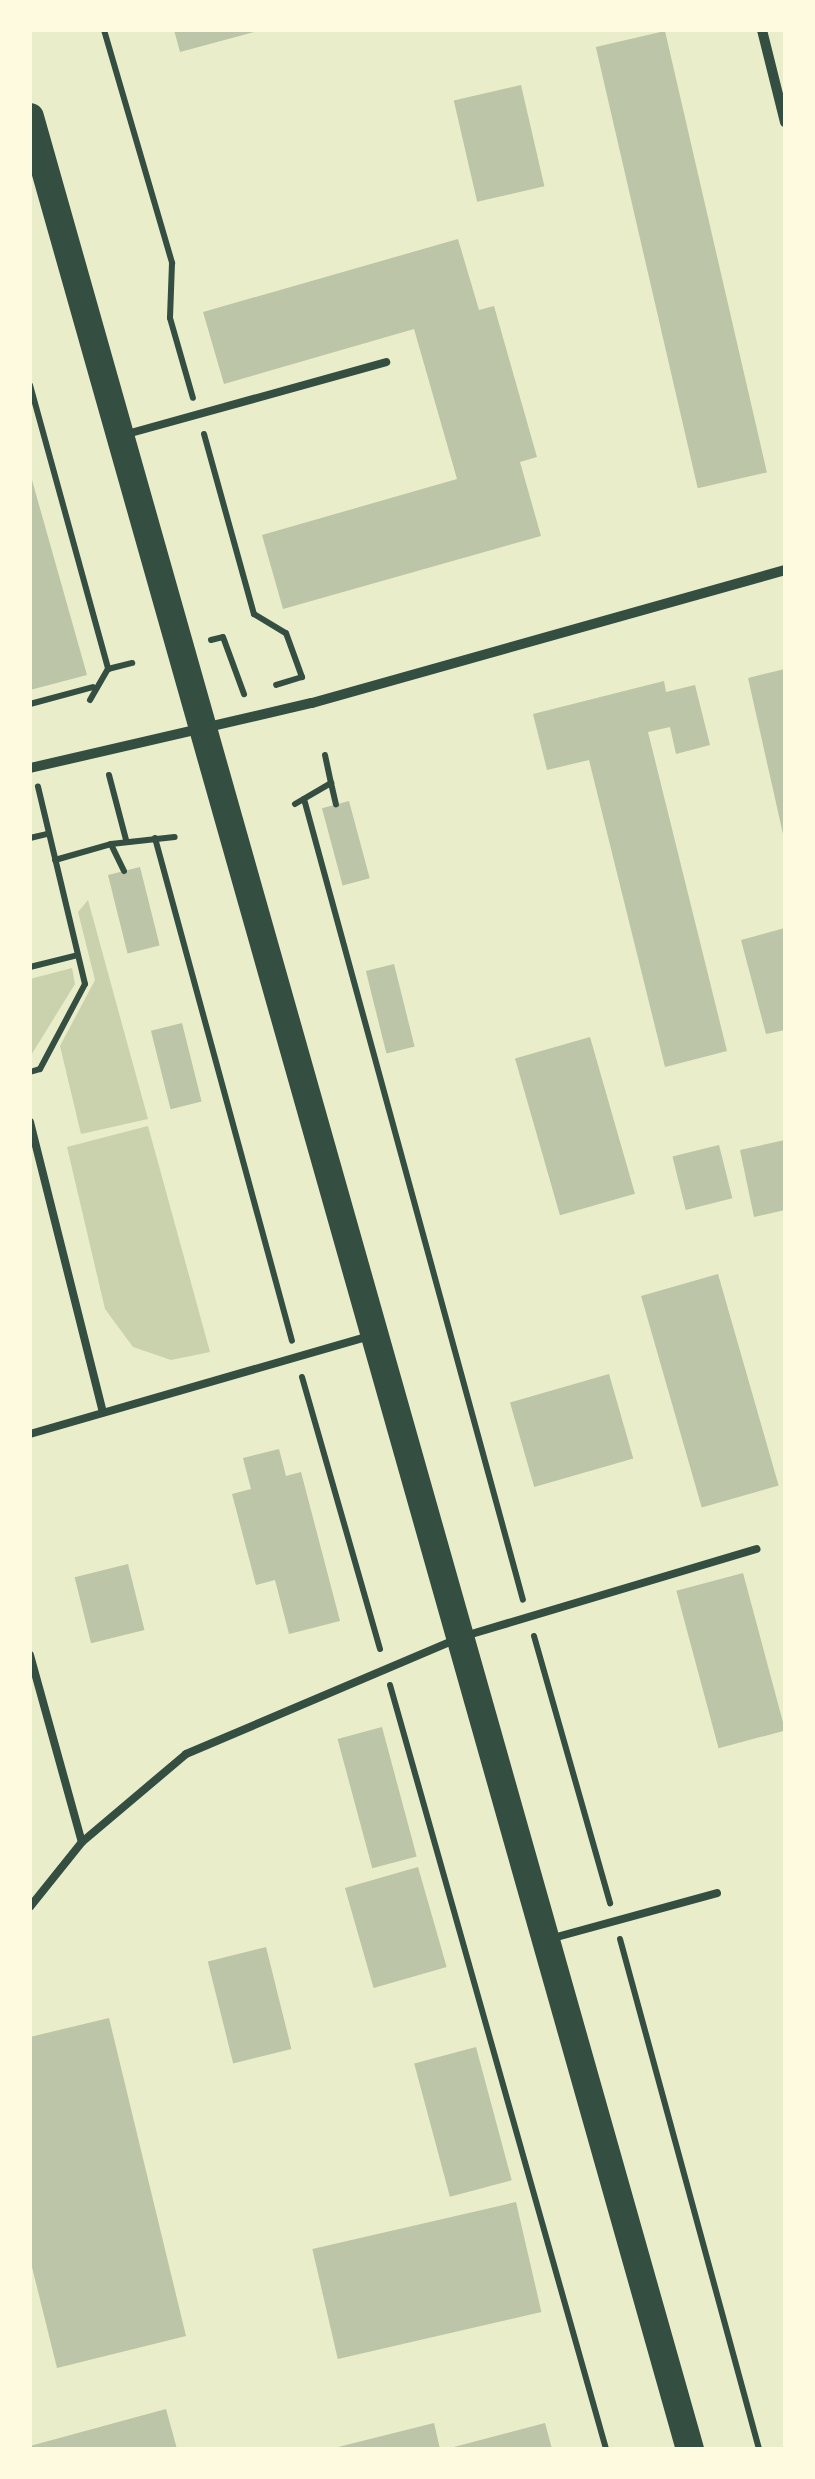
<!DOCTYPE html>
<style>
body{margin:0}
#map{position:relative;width:815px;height:2479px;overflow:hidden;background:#e9edc9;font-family:Inter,sans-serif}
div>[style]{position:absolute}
.green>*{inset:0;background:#cad2ad}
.building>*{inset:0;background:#bcc5a7;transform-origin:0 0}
.path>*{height:6px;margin:-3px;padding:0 3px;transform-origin:3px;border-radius:3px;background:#344e41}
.service>*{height:8px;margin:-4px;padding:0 4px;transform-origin:4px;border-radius:4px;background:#344e41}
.minor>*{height:10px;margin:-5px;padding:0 5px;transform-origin:5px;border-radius:5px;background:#344e41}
.trunk>*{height:28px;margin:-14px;padding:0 14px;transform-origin:14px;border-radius:14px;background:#344e41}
span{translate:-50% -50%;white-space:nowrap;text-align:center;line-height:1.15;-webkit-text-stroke:10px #fefae0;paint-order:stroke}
.frame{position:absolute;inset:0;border:32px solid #fefae0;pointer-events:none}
</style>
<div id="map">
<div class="green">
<i style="clip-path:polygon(88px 900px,148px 1119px,81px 1134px,60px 1046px,95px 980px,78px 912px)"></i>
<i style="clip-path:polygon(72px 968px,75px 984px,30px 1057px,30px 979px)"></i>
<i style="clip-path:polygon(148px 1126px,210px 1352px,171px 1360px,133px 1347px,105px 1309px,67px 1147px)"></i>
</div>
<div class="building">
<i style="clip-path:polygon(174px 30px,258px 30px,258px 31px,180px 52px)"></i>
<i style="left:665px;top:31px;width:453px;height:71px;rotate:77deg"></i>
<i style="left:521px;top:85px;width:104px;height:69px;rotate:77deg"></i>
<i style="clip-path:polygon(458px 239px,479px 310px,494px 306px,537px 457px,520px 462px,541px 536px,283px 609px,262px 535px,457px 479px,414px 329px,224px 384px,203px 312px)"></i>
<i style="clip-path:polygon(30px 473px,87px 675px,30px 690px)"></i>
<i style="clip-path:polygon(785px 669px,785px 833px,783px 834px,748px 678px)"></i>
<i style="clip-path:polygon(664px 681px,666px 692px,695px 685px,710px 745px,676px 754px,670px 727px,648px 732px,727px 1051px,665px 1067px,589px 760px,547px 770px,533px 714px)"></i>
<i style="left:349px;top:801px;width:80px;height:28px;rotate:75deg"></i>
<i style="left:140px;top:867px;width:81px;height:33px;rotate:76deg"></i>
<i style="clip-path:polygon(785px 928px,785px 1030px,766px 1034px,741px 940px)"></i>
<i style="left:394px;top:964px;width:85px;height:29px;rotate:76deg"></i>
<i style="left:182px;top:1023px;width:81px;height:32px;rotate:76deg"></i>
<i style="left:590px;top:1037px;width:163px;height:78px;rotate:74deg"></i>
<i style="clip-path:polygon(785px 1140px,785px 1210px,754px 1217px,740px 1150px)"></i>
<i style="left:719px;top:1145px;width:55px;height:48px;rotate:76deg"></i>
<i style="left:718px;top:1274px;width:220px;height:80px;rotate:74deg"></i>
<i style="left:609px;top:1374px;width:88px;height:103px;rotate:74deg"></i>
<i style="clip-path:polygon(279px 1449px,286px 1476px,301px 1472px,340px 1621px,289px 1634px,275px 1580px,256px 1585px,232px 1494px,251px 1489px,243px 1458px)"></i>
<i style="left:128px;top:1564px;width:68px;height:55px;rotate:76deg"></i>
<i style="left:743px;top:1573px;width:163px;height:69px;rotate:75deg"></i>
<i style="left:382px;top:1727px;width:134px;height:46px;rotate:75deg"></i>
<i style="left:418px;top:1867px;width:104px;height:76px;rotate:74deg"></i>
<i style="left:266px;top:1947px;width:105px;height:60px;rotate:76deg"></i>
<i style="clip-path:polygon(109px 2018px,186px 2336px,57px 2368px,30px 2259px,30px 2037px)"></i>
<i style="left:476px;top:2047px;width:138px;height:64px;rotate:75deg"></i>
<i style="left:516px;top:2202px;width:113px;height:209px;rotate:77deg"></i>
<i style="clip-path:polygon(166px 2409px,177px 2449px,30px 2449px,30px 2446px)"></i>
<i style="clip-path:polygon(434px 2423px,440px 2449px,334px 2449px,334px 2448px)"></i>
<i style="clip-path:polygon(545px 2423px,552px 2449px,450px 2449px,450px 2448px)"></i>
</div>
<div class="path">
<i style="left:104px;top:30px;width:243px;rotate:73.7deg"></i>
<i style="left:172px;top:263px;width:55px;rotate:92.1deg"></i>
<i style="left:170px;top:318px;width:83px;rotate:74deg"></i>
<i style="left:30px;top:385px;width:295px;rotate:74.6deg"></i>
<i style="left:204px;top:434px;width:187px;rotate:74.5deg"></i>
<i style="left:254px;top:614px;width:37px;rotate:31deg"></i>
<i style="left:286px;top:633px;width:47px;rotate:70deg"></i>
<i style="left:302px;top:677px;width:27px;rotate:163deg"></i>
<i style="left:211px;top:640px;width:12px;rotate:-14deg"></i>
<i style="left:223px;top:637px;width:61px;rotate:69.8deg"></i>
<i style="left:90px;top:700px;width:36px;rotate:-60deg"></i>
<i style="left:108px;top:669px;width:25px;rotate:-14deg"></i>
<i style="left:30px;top:704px;width:65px;rotate:-15.1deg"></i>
<i style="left:325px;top:755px;width:29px;rotate:78deg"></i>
<i style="left:109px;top:775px;width:67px;rotate:75.3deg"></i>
<i style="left:304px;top:799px;width:830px;rotate:74.71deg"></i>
<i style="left:295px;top:804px;width:42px;rotate:-30.3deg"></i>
<i style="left:331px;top:783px;width:22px;rotate:77deg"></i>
<i style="left:30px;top:838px;width:18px;rotate:-13deg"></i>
<i style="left:155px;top:838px;width:521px;rotate:74.76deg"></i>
<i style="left:55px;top:860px;width:58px;rotate:-15.9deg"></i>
<i style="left:124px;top:871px;width:30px;rotate:-116deg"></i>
<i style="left:111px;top:844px;width:64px;rotate:-6.2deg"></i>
<i style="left:30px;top:967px;width:49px;rotate:-14deg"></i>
<i style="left:30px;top:1072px;width:10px;rotate:-17deg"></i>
<i style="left:40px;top:1069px;width:96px;rotate:-62.1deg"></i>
<i style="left:85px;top:984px;width:203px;rotate:-103.4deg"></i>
<i style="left:302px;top:1377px;width:283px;rotate:74deg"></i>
<i style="left:534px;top:1636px;width:278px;rotate:74.1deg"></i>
<i style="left:390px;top:1685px;width:794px;rotate:74.21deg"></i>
<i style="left:620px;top:1939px;width:529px;rotate:74.75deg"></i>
</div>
<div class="service">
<i style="left:127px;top:434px;width:269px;rotate:-15.5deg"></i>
<i style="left:30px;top:1122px;width:299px;rotate:75.9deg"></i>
<i style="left:30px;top:1434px;width:354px;rotate:-16.1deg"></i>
<i style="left:468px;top:1635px;width:301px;rotate:-16.6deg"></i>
<i style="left:30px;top:1655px;width:194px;rotate:74.5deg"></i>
<i style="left:82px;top:1842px;width:83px;rotate:128.7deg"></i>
<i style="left:82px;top:1842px;width:136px;rotate:-40.2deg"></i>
<i style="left:186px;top:1754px;width:292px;rotate:-23deg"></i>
<i style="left:553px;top:1938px;width:170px;rotate:-15.3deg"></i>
</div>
<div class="minor">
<i style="left:762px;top:30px;width:95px;rotate:76deg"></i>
<i style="left:30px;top:768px;width:289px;rotate:-13deg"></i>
<i style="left:312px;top:703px;width:491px;rotate:-15.7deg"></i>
</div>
<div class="trunk">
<i style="left:30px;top:117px;width:2424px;rotate:74.2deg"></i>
</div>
<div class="frame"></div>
</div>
